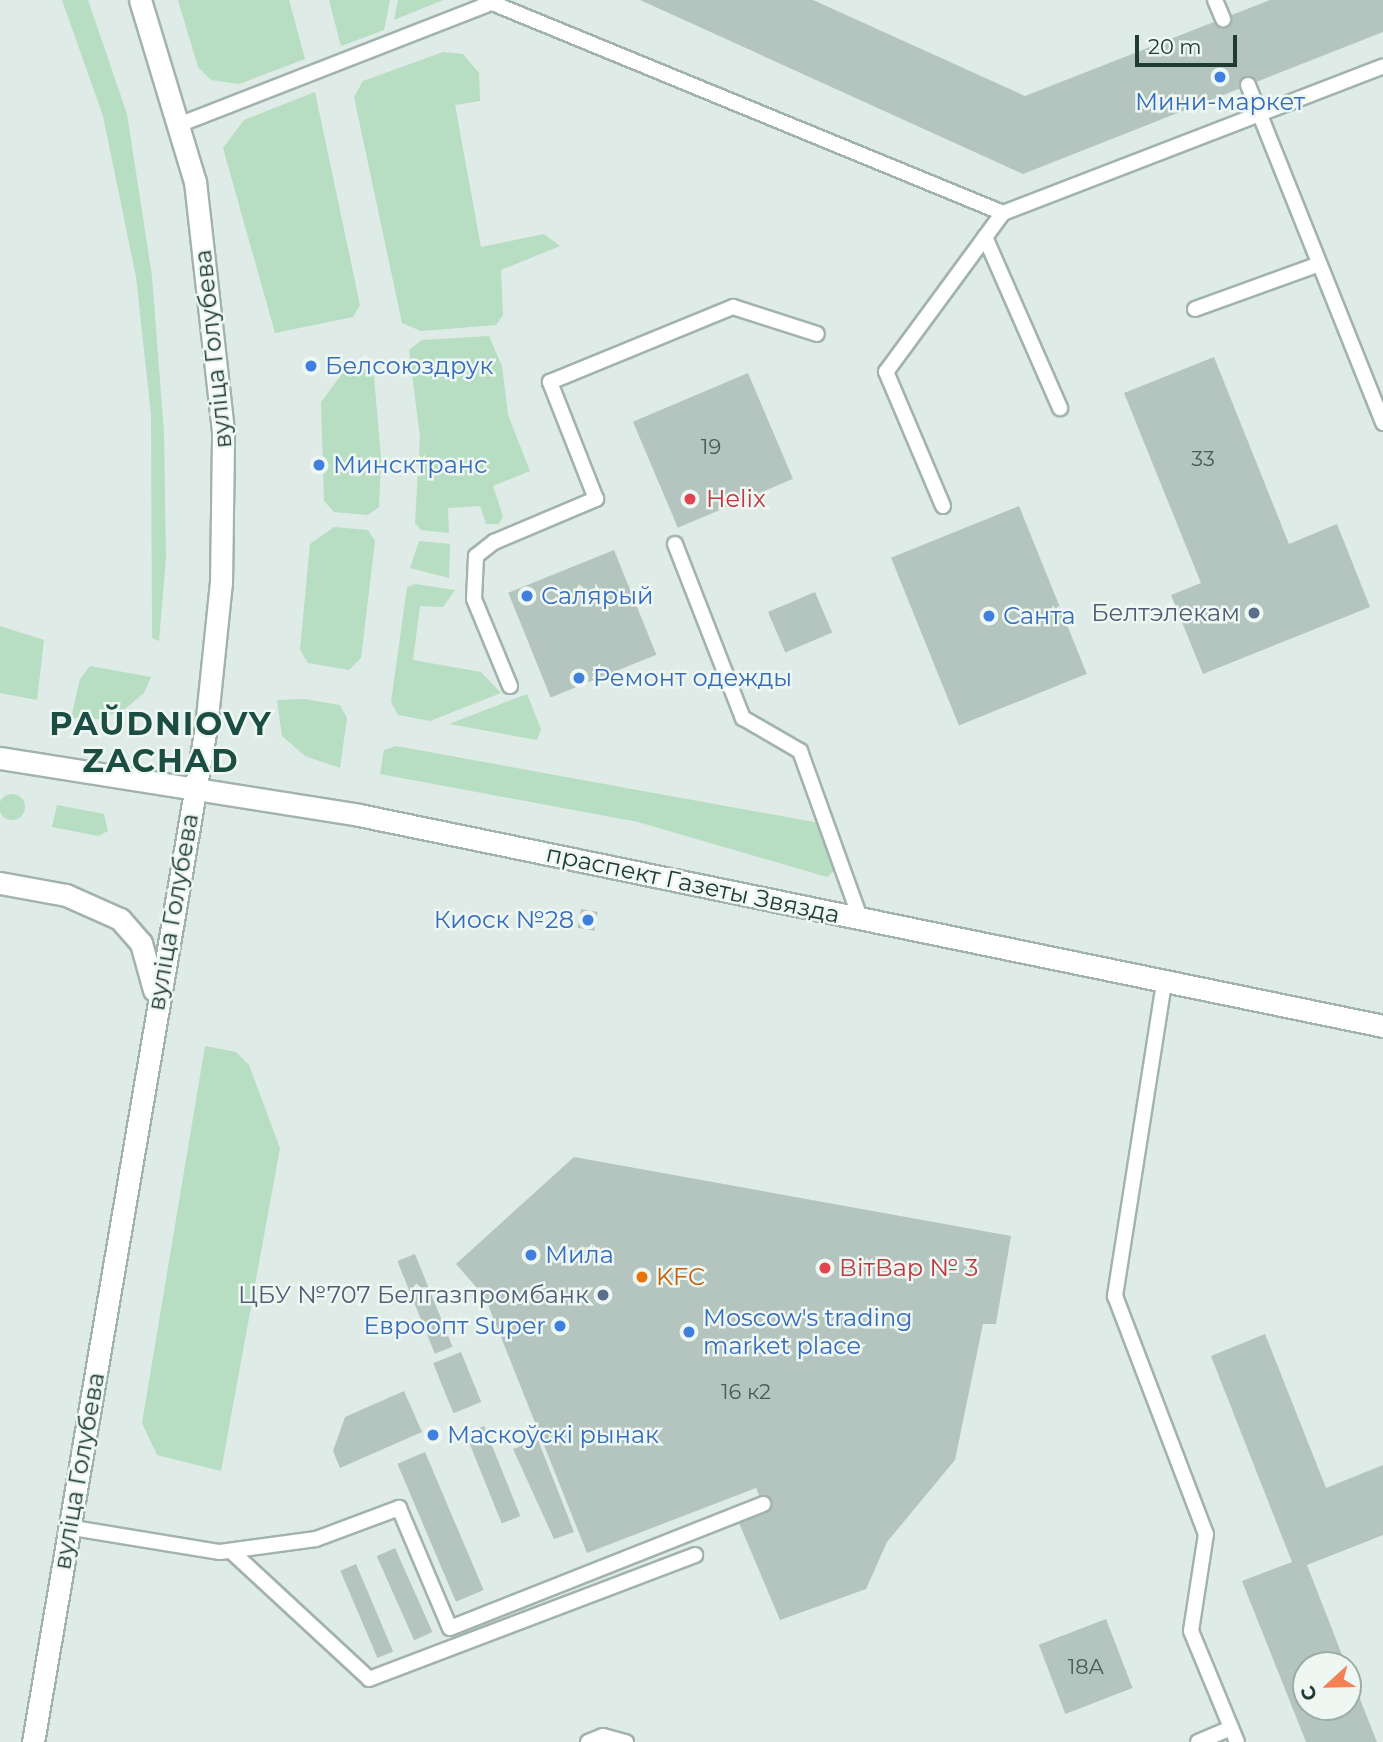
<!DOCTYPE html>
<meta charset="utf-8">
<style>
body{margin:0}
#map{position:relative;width:1383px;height:1742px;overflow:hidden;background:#dfebe6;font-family:Montserrat,sans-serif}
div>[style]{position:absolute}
.green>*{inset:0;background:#b7ddc2}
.round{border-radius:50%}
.building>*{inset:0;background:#b4c5bf;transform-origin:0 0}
.roads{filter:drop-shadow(2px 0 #a2b3ad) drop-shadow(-2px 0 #a2b3ad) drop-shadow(0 2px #a2b3ad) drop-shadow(0 -2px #a2b3ad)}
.lane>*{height:14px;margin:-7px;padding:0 7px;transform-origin:7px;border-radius:7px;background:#fff}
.secondary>*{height:21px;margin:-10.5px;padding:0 10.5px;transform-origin:10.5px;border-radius:10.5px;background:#fff}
.dots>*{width:19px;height:19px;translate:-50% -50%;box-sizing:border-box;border:4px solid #eff7f3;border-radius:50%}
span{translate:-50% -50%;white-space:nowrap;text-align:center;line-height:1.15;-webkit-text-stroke:5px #eff7f3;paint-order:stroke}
.number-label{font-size:21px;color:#455e57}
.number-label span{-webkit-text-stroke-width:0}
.shop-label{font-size:24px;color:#366cbe}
.left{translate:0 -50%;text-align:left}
.right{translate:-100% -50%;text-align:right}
.street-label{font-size:24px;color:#203b34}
.health-label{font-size:24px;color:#be3a42}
.service-label{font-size:24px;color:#4e5e75}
.food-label{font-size:24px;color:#c56008}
.district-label{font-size:32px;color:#1c4d42;font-weight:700;letter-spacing:2px}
.north{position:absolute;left:1292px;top:1651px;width:70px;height:70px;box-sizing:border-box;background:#eff7f3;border:2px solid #9caca7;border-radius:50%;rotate:248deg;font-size:19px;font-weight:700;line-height:28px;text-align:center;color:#203b34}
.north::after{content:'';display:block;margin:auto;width:24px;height:32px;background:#f48053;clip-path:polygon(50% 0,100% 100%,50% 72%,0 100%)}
.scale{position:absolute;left:1135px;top:35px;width:102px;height:32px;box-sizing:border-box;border:4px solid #203b34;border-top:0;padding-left:9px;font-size:21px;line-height:24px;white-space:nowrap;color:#203b34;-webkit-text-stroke:5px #eff7f3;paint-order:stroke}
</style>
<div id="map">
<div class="green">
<i style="clip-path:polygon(62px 0,88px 0,127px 114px,152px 276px,164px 433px,166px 558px,159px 641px,152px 638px,151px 414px,136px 277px,103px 116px)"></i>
<i style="clip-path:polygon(178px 0,289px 0,305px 59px,239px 84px,211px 80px,198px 67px)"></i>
<i style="clip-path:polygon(329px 0,390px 0,384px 30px,341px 46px)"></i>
<i style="clip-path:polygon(398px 0,443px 0,394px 20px)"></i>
<i style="clip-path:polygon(443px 52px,463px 54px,479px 73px,480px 101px,455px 105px,481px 247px,544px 234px,560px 246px,501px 270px,503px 315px,496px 325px,421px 331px,402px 323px,354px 97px,363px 81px)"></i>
<i style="clip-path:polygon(315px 92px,360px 305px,353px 317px,275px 333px,223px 148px,244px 120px)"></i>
<i style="clip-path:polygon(489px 336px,502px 366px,508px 415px,530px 471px,493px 486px,503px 516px,499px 524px,486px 524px,480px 506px,448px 508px,449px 533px,421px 530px,415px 523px,420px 437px,409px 350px,422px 340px)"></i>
<i style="clip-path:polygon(363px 368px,374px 376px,381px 459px,379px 507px,368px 515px,334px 512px,324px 501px,321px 402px,345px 370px)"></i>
<i style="clip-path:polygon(334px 527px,368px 530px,375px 541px,361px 658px,349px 670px,308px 663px,300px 650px,310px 544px)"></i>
<i style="clip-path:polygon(419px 541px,450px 544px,449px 578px,410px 568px)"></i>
<i style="clip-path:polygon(415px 584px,455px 590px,443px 607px,420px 606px,413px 660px,481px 672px,501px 693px,430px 721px,398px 715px,391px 702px,407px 587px)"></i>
<i style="clip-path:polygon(0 626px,44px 640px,37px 700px,0 693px)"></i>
<i style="clip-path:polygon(90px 666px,151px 677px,144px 693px,125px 709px,99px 719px,71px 718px,80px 679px)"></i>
<i style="clip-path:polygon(527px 694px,541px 729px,537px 740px,449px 724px)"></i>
<i style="clip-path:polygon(304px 699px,340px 705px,347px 718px,340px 768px,305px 756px,282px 736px,277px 700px)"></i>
<i style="clip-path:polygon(396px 746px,819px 823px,834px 871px,827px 877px,638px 822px,380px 774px,384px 750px)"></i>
<i class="round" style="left:-1px;top:794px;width:26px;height:26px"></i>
<i style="clip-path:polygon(57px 805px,104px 814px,108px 831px,98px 836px,52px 827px)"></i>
<i style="clip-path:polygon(205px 1046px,236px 1052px,249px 1065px,280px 1148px,221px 1471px,157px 1455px,142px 1423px)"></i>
</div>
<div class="building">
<i style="clip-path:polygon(640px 0,813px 0,1025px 96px,1270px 0,1383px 0,1383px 32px,1023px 174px)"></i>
<i style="clip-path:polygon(1214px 357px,1289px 544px,1337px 524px,1370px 607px,1203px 674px,1171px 595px,1201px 583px,1124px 393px)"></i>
<i style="left:748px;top:373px;width:115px;height:125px;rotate:67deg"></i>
<i style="left:1019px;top:506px;width:181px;height:138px;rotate:68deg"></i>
<i style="left:614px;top:550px;width:113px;height:114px;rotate:68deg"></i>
<i style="left:815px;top:592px;width:44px;height:51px;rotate:67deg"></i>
<i style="left:581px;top:909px;width:17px;height:19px;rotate:10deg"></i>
<i style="clip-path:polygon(574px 1157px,1011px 1236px,996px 1324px,983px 1324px,955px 1460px,887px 1542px,866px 1589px,780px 1620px,739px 1523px,766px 1512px,756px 1488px,587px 1553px,485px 1297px,456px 1264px)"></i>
<i style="left:415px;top:1254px;width:100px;height:19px;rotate:68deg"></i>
<i style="clip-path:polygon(1265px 1334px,1326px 1488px,1383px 1465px,1383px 1535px,1307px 1565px,1346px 1665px,1306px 1665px,1306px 1707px,1348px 1707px,1348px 1669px,1377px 1742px,1306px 1742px,1242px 1581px,1292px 1562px,1211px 1356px)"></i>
<i style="left:461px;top:1352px;width:54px;height:30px;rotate:68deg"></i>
<i style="clip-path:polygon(404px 1391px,422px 1432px,340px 1468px,333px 1451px,345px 1417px)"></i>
<i style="left:484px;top:1426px;width:97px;height:20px;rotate:68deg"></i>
<i style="clip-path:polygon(538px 1440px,574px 1532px,554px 1539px,513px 1449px)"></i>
<i style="left:425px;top:1452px;width:150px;height:30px;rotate:67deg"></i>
<i style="left:395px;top:1548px;width:92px;height:20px;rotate:66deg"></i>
<i style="left:356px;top:1564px;width:95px;height:17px;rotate:67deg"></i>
<i style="left:1106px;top:1619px;width:74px;height:72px;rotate:69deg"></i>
</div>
<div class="roads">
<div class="lane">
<i style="left:485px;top:0;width:560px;rotate:22.35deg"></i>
<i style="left:1003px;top:213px;width:407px;rotate:-21.1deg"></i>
<i style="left:1215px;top:0;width:21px;rotate:67deg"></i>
<i style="left:1248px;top:85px;width:364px;rotate:68.2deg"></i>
<i style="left:181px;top:124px;width:328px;rotate:-21.3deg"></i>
<i style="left:985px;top:237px;width:187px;rotate:66.3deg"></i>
<i style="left:1195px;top:309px;width:132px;rotate:-19.9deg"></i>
<i style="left:943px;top:506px;width:146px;rotate:-113deg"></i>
<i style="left:886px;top:372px;width:197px;rotate:-53.7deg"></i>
<i style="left:675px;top:544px;width:187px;rotate:68.7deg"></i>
<i style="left:743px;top:718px;width:66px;rotate:30.1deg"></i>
<i style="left:800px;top:751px;width:180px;rotate:70.2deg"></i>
<i style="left:510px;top:686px;width:94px;rotate:-112.5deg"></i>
<i style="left:474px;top:599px;width:43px;rotate:-87.3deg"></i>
<i style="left:476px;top:556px;width:23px;rotate:-38deg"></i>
<i style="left:494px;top:542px;width:111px;rotate:-22.9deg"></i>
<i style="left:596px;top:499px;width:126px;rotate:-111.5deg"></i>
<i style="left:550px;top:382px;width:198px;rotate:-22.3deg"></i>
<i style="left:733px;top:307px;width:88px;rotate:17.8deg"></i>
<i style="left:1164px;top:983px;width:317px;rotate:98.9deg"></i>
<i style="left:1115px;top:1296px;width:255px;rotate:69.1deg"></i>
<i style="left:1206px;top:1534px;width:98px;rotate:98.8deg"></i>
<i style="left:1191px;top:1631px;width:120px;rotate:67.5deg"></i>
<i style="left:67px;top:1527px;width:155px;rotate:9.3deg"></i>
<i style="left:220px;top:1552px;width:97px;rotate:-7.7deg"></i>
<i style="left:316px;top:1539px;width:89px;rotate:-20.5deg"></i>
<i style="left:399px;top:1508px;width:130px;rotate:67deg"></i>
<i style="left:450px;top:1628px;width:337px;rotate:-21.6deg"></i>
<i style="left:231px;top:1551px;width:188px;rotate:42.8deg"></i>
<i style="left:369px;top:1679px;width:349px;rotate:-20.8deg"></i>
<i style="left:588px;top:1742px;width:16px;rotate:-22deg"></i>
<i style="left:603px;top:1736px;width:24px;rotate:15deg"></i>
<i style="left:1198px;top:1742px;width:36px;rotate:-23deg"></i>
</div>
<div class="secondary">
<i style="left:0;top:758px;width:363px;rotate:9deg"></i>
<i style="left:359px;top:815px;width:1046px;rotate:11.64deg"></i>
<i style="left:0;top:883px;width:67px;rotate:10.3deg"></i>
<i style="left:66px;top:895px;width:59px;rotate:24deg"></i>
<i style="left:120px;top:919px;width:32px;rotate:49deg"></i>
<i style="left:141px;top:943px;width:49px;rotate:74.5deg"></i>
<i style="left:33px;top:1742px;width:1030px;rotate:-80.33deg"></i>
<i style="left:206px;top:727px;width:145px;rotate:-84.1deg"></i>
<i style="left:221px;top:583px;width:152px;rotate:-89.2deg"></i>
<i style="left:223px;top:431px;width:251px;rotate:-96.4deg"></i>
<i style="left:195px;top:182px;width:190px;rotate:-106.8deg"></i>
</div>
</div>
<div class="dots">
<i style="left:1220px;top:77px;background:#3f7fe0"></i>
<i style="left:311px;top:366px;background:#3f7fe0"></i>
<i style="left:319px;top:465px;background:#3f7fe0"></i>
<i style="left:690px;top:499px;background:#e0444e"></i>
<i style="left:527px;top:596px;background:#3f7fe0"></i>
<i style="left:1254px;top:613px;background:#5c6f8a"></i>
<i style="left:989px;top:616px;background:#3f7fe0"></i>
<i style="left:579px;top:678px;background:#3f7fe0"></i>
<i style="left:588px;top:920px;background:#3f7fe0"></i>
<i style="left:531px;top:1255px;background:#3f7fe0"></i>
<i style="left:825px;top:1268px;background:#e0444e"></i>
<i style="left:642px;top:1277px;background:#e8710a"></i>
<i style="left:603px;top:1295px;background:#5c6f8a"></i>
<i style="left:560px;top:1326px;background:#3f7fe0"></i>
<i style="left:689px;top:1332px;background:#3f7fe0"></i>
<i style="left:433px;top:1435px;background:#3f7fe0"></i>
</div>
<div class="number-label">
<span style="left:711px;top:447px">19</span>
<span style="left:1203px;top:459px">33</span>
<span style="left:746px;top:1392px">16 к2</span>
<span style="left:1086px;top:1667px">18А</span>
</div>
<div class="shop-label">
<span style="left:1220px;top:102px">Мини-маркет</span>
<span class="left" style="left:325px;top:366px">Белсоюздрук</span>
<span class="left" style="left:333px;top:465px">Минсктранс</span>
<span class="left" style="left:541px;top:596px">Салярый</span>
<span class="left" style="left:1003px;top:616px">Санта</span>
<span class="left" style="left:593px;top:678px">Ремонт одежды</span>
<span class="right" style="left:574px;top:920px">Киоск №28</span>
<span class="left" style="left:545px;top:1255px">Мила</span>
<span class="left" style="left:703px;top:1332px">Moscow's trading<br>market place</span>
<span class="right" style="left:546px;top:1326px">Евроопт Super</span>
<span class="left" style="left:447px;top:1435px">Маскоўскі рынак</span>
</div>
<div class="street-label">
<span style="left:213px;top:349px;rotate:-96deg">вуліца Голубева</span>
<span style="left:693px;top:884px;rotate:12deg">праспект Газеты Звязда</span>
<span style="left:173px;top:912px;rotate:-80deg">вуліца Голубева</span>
<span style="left:79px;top:1471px;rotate:-80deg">вуліца Голубева</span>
</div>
<div class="health-label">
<span class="left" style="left:706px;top:499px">Helix</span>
<span class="left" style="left:839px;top:1268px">ВітВар № 3</span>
</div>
<div class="service-label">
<span class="right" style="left:1240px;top:613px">Белтэлекам</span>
<span class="right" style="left:589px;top:1295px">ЦБУ №707 Белгазпромбанк</span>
</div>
<div class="food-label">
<span class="left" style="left:656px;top:1277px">KFC</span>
</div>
<div class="district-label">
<span style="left:161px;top:743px">PAŬDNIOVY<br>ZACHAD</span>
</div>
<div class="north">С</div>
<div class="scale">20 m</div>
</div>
